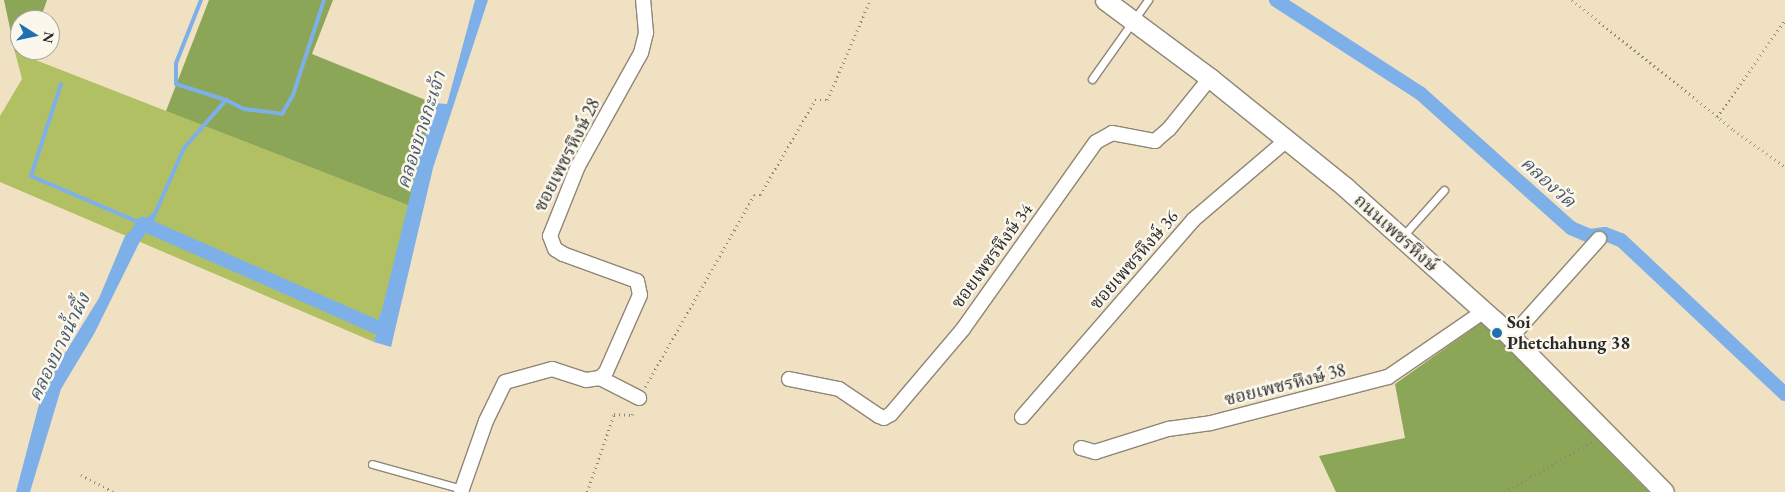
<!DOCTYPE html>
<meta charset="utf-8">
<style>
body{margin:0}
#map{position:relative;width:1785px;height:492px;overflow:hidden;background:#f0e1c2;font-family:"EB Garamond","Noto Serif Thai",serif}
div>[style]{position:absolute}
.green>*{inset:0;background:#b1c062}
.forest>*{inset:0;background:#8ca658}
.water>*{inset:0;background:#7db0e9}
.stream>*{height:4px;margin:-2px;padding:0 2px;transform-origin:2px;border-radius:2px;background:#7db0e9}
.canal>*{height:14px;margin:-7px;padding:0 7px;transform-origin:7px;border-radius:7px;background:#7db0e9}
.path>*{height:2.5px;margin-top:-1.25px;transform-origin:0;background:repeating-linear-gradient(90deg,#8e8676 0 1px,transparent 0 5px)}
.roads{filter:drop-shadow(1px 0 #8e8676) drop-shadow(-1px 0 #8e8676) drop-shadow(0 1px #8e8676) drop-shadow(0 -1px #8e8676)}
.lane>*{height:7px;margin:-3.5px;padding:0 3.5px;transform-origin:3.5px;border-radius:3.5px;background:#fff}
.street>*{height:14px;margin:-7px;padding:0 7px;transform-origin:7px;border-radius:7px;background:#fff}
.secondary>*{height:19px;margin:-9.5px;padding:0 9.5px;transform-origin:9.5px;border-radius:9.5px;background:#fff}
.dots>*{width:14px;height:14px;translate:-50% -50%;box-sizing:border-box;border:2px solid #fbf7ec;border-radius:50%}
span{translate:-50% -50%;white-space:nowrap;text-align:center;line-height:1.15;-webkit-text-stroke:5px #fbf7ec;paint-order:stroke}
.street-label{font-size:18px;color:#2b2b2b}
.poi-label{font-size:18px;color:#2b2b2b;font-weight:700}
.left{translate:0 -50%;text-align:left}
.water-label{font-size:19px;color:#485a6e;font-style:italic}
.north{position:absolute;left:10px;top:10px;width:50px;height:50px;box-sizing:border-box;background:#fbf7ec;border:1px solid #a8a59f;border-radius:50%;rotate:100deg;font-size:14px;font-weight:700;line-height:20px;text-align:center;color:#2b2b2b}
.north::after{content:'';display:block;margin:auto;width:18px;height:22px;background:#1f6fb2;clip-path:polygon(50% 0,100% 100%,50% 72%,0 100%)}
</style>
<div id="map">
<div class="green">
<i style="clip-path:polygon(15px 52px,410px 206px,374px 342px,0 182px,0 116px,22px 79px)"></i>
</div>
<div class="forest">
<i style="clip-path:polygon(4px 0,47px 0,40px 20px,20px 20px,20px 50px,29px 50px,26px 56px,15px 52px)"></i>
<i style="clip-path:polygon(209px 0,333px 0,312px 54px,433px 103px,410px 206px,166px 111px)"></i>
<i style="clip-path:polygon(1482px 322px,1649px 492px,1336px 492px,1319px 456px,1405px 438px,1395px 384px)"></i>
</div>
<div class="water">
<i style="clip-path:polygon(475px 0,488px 0,433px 168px,391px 347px,374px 342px,433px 103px,447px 104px)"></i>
<i style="clip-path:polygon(155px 211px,94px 334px,61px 389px,30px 492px,16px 492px,43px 389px,99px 298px,125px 236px)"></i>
</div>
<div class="stream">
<i style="left:201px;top:0;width:68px;rotate:111.6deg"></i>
<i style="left:176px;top:63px;width:21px;rotate:90deg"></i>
<i style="left:176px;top:84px;width:52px;rotate:17.7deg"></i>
<i style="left:61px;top:84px;width:97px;rotate:108.1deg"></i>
<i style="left:31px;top:176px;width:122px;rotate:23.2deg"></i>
<i style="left:149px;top:227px;width:86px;rotate:-66.1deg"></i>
<i style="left:184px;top:148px;width:64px;rotate:-48.8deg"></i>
<i style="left:226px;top:100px;width:20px;rotate:27deg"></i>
<i style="left:244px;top:109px;width:38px;rotate:7deg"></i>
<i style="left:282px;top:114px;width:22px;rotate:-60deg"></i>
<i style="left:293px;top:95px;width:100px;rotate:-71.9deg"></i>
</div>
<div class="canal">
<i style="left:1276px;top:0;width:171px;rotate:32.9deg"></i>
<i style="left:1420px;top:93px;width:203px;rotate:41.8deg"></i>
<i style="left:1571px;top:228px;width:21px;rotate:23deg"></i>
<i style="left:1590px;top:236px;width:15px;rotate:-8deg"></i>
<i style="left:1605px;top:234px;width:17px;rotate:21deg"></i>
<i style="left:1621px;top:240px;width:225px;rotate:43.2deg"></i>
<i style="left:137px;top:234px;width:12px;rotate:-59deg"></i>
<i style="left:143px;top:224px;width:262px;rotate:23.8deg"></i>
<i style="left:383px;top:330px;width:12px;rotate:-76deg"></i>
</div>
<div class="path">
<i style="left:1572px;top:0;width:208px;rotate:38.7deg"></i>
<i style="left:1734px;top:130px;width:63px;rotate:36deg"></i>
<i style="left:1717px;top:117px;width:118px;rotate:-55deg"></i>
<i style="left:645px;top:387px;width:221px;rotate:-60.4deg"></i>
<i style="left:754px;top:195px;width:6px"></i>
<i style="left:760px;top:195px;width:110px;rotate:-59.9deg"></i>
<i style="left:815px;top:100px;width:12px"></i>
<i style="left:827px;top:100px;width:109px;rotate:-66.7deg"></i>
<i style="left:81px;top:475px;width:38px;rotate:27deg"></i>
<i style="left:587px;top:492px;width:83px;rotate:-70.9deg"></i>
<i style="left:614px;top:414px;width:18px;rotate:3deg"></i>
<i style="left:632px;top:415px;width:5px;rotate:-68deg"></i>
<i style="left:1504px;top:492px;width:103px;rotate:-29.5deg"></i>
</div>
<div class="roads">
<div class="lane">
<i style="left:1092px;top:79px;width:97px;rotate:-54.7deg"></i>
<i style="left:1402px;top:237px;width:63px;rotate:-48.2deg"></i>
<i style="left:372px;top:464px;width:93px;rotate:15.5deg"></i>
</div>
<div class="street">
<i style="left:1511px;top:337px;width:132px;rotate:-48.1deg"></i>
<i style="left:600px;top:378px;width:44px;rotate:27.1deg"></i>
<i style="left:789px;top:379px;width:51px;rotate:11.3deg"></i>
<i style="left:839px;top:389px;width:48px;rotate:34deg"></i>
<i style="left:879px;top:416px;width:5px;rotate:22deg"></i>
<i style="left:884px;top:418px;width:8px;rotate:-30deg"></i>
<i style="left:891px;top:414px;width:111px;rotate:-49.7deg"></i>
<i style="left:963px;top:329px;width:229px;rotate:-54.6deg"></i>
<i style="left:1096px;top:142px;width:18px;rotate:-29deg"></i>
<i style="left:1112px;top:133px;width:44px;rotate:10.5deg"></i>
<i style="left:1155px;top:141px;width:18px;rotate:-41deg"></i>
<i style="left:1169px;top:129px;width:65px;rotate:-51.2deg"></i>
<i style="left:1022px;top:417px;width:261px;rotate:-49deg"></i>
<i style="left:1193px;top:220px;width:125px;rotate:-40.5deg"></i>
<i style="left:1081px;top:448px;width:15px;rotate:16deg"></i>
<i style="left:1095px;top:452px;width:77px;rotate:-17.5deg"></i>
<i style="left:1168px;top:429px;width:43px;rotate:-7.9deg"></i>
<i style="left:1211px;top:423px;width:183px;rotate:-14.6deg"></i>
<i style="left:1388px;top:377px;width:115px;rotate:-34.4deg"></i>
<i style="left:461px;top:492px;width:75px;rotate:-70.6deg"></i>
<i style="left:486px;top:421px;width:43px;rotate:-64deg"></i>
<i style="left:505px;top:382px;width:49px;rotate:-15.5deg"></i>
<i style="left:552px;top:369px;width:36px;rotate:18deg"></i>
<i style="left:586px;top:380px;width:14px;rotate:-8deg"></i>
<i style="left:600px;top:378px;width:8px;rotate:-45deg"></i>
<i style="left:606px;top:372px;width:84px;rotate:-66.2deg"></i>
<i style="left:640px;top:295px;width:14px;rotate:-102deg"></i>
<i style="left:637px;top:281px;width:79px;rotate:-160deg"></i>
<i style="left:563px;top:254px;width:9px;rotate:-148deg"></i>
<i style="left:555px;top:249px;width:14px;rotate:-111deg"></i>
<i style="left:550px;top:236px;width:75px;rotate:-68.2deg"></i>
<i style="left:578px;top:166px;width:129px;rotate:-60.9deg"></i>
<i style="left:641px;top:53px;width:21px;rotate:-76deg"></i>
<i style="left:646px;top:33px;width:33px;rotate:-95deg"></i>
</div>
<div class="secondary">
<i style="left:1105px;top:0;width:131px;rotate:36.6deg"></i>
<i style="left:1210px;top:78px;width:174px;rotate:38.9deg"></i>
<i style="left:1345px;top:187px;width:201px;rotate:41.8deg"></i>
<i style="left:1495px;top:321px;width:240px;rotate:45.3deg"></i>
</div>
</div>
<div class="dots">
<i style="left:1497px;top:333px;background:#1f6fb2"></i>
</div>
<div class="street-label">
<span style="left:567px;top:155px;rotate:-63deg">ซอยเพชรหึงษ์ 28</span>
<span style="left:1396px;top:233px;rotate:42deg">ถนนเพชรหึงษ์</span>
<span style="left:992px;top:256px;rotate:-54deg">ซอยเพชรหึงษ์ 34</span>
<span style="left:1134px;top:260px;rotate:-49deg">ซอยเพชรหึงษ์ 36</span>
<span style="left:1285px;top:385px;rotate:-14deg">ซอยเพชรหึงษ์ 38</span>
</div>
<div class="poi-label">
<span class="left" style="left:1507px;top:333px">Soi<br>Phetchahung 38</span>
</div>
<div class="water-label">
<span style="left:421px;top:130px;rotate:-72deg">คลองบางกะเจ้า</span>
<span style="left:1548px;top:182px;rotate:42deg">คลองวัด</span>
<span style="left:59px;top:347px;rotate:-64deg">คลองบางน้ำผึ้ง</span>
</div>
<div class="north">N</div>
</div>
